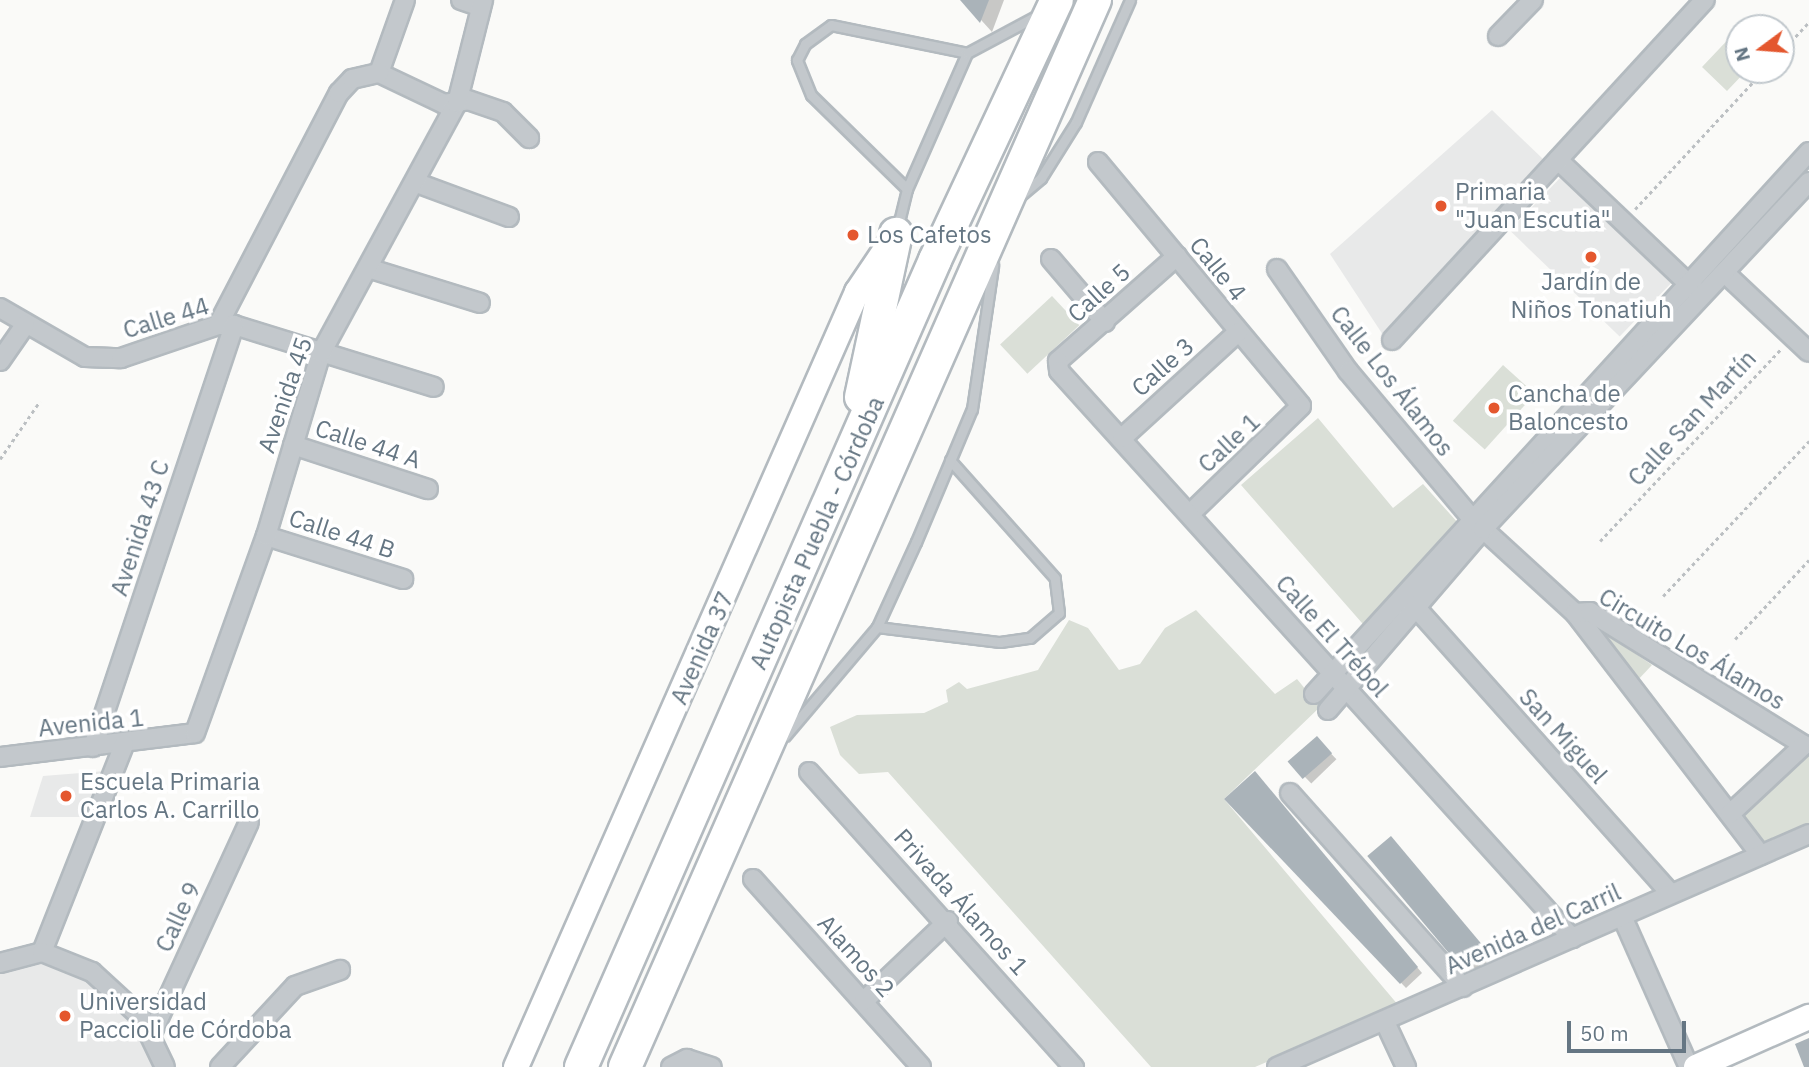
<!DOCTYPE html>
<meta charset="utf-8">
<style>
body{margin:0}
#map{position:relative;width:1809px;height:1067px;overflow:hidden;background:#fafaf8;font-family:"IBM Plex Sans",sans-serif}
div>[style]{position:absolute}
.built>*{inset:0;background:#e8e9e9;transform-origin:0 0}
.green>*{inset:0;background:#dadfd7;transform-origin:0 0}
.shadow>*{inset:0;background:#0003;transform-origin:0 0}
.building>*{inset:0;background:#aab3b9;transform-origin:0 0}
.path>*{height:2.5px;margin-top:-1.25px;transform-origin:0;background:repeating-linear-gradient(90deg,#bbbfc2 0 3.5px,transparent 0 7px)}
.roads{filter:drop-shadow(2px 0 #b3babf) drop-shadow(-2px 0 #b3babf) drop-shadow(0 2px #b3babf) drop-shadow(0 -2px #b3babf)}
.lane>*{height:9px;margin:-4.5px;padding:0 4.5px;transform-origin:4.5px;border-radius:4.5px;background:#c3c8cc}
.street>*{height:18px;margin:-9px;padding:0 9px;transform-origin:9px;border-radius:9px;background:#c3c8cc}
.secondary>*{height:24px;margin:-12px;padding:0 12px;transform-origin:12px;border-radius:12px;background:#fff}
.highway>*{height:32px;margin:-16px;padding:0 16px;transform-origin:16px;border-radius:16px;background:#fff}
.dots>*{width:19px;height:19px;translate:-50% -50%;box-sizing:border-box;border:4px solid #fff;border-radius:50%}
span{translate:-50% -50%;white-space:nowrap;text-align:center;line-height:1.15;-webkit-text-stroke:7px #fff;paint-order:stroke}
.poi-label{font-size:24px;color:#657683}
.left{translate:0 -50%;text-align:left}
.street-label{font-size:24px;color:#657683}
.north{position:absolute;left:1725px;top:14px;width:70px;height:70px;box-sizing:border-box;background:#fff;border:2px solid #c1c8cd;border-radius:50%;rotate:254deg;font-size:19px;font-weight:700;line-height:28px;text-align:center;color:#657683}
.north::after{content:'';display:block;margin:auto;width:24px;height:32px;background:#e4572e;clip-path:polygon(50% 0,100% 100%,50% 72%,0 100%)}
.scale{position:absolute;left:1567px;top:1021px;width:119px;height:32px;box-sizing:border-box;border:4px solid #657683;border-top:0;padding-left:9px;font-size:21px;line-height:24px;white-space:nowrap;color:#657683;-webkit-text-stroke:5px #fff;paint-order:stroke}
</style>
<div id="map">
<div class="built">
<i style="clip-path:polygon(1492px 110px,1543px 159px,1383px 335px,1330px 254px)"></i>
<i style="left:1561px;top:177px;width:153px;height:74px;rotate:44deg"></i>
<i style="clip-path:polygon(106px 771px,87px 817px,30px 817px,43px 776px)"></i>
<i style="clip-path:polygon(55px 959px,100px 982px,143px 1032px,155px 1067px,0 1067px,0 966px)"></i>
</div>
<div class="green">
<i style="clip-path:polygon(1737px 30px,1739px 70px,1747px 70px,1727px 91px,1702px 67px)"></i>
<i style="left:1052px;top:296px;width:40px;height:71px;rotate:47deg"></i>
<i style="left:1503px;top:365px;width:43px;height:75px;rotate:42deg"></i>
<i style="clip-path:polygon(1318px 418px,1393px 508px,1423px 484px,1459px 524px,1369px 631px,1241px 485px)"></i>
<i style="clip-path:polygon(1196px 610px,1275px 694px,1297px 679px,1320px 707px,1224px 799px,1399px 1006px,1255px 1067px,1151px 1067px,888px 772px,859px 774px,840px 755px,830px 727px,857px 715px,924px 713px,948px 702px,946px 690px,959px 682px,967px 689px,1038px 670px,1069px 620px,1088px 628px,1119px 670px,1140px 664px,1165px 628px)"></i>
<i style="clip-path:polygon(1592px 624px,1652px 665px,1636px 682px)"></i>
<i style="clip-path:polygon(1809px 751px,1809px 824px,1763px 845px,1739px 815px)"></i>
</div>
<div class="shadow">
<i style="clip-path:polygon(963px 0,1004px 0,992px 32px,982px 21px)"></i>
<i style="left:1317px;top:739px;width:28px;height:35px;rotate:46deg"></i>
<i style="clip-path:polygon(1259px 779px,1422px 973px,1406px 988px,1226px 799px)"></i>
<i style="clip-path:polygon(1395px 844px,1492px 958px,1473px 975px,1468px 970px)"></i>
</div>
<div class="building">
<i style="clip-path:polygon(960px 0,989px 0,980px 23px)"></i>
<i style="left:1317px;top:736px;width:23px;height:39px;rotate:49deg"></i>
<i style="clip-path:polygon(1255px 771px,1418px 967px,1400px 984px,1224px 799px)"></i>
<i style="left:1391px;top:836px;width:151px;height:31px;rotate:50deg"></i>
<i style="clip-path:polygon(1809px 1038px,1809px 1067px,1804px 1067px,1795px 1044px)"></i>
</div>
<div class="path">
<i style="left:1781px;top:52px;width:41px;rotate:-47deg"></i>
<i style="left:1635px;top:209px;width:190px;rotate:-47.1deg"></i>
<i style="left:0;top:459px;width:70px;rotate:-55.4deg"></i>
<i style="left:1600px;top:541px;width:264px;rotate:-46.7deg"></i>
<i style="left:1663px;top:596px;width:213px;rotate:-46.7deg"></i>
<i style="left:1735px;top:639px;width:108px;rotate:-46.9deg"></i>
</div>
<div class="roads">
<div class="lane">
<i style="left:907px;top:189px;width:134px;rotate:-135.6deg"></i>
<i style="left:811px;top:95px;width:38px;rotate:-112deg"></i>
<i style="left:797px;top:60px;width:18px;rotate:-63deg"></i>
<i style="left:805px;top:44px;width:32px;rotate:-36deg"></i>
<i style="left:831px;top:25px;width:139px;rotate:11.6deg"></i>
<i style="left:1021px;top:195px;width:26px;rotate:-40deg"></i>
<i style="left:1041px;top:178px;width:66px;rotate:-58deg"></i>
<i style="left:1076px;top:122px;width:133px;rotate:-66.1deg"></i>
<i style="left:897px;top:230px;width:42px;rotate:-76.3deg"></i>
<i style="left:907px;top:189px;width:149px;rotate:-66.2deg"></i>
<i style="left:967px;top:53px;width:83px;rotate:-28.1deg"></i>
<i style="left:877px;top:627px;width:124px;rotate:7deg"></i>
<i style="left:1000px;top:642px;width:30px;rotate:-8deg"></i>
<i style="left:1030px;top:638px;width:38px;rotate:-41deg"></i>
<i style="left:1059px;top:613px;width:35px;rotate:-97deg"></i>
<i style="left:1055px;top:578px;width:158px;rotate:-131.7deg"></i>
<i style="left:785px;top:736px;width:143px;rotate:-49.8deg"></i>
<i style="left:877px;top:627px;width:94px;rotate:-65.4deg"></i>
<i style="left:916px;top:542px;width:144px;rotate:-67.2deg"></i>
<i style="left:972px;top:409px;width:145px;rotate:-81.6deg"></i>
</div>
<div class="street">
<i style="left:461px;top:0;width:21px;rotate:19deg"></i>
<i style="left:1498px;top:36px;width:50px;rotate:-45.8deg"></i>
<i style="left:379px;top:73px;width:72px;rotate:25.5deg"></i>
<i style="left:444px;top:104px;width:24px;rotate:-9deg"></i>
<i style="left:468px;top:100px;width:37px;rotate:19deg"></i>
<i style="left:503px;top:112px;width:37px;rotate:45deg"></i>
<i style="left:379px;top:73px;width:77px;rotate:-70.4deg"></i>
<i style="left:1558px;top:160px;width:189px;rotate:43.5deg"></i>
<i style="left:1098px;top:162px;width:317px;rotate:50.2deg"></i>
<i style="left:1301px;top:406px;width:155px;rotate:135.8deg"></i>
<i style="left:417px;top:183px;width:98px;rotate:20.3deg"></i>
<i style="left:1177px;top:256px;width:159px;rotate:138.6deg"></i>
<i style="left:1058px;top:361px;width:10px;rotate:84deg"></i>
<i style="left:1059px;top:371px;width:765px;rotate:47.86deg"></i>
<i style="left:1051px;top:259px;width:83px;rotate:49.4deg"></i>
<i style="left:371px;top:269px;width:114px;rotate:17.3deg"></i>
<i style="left:1277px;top:269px;width:124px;rotate:55.2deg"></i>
<i style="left:1348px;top:371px;width:196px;rotate:50deg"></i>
<i style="left:1727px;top:275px;width:112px;rotate:43.2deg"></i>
<i style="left:0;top:308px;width:98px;rotate:30deg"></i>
<i style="left:85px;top:357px;width:36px;rotate:2deg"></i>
<i style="left:121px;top:358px;width:102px;rotate:-18.8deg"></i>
<i style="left:218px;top:325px;width:16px"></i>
<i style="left:234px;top:325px;width:209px;rotate:17.2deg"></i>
<i style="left:218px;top:325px;width:262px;rotate:-62.5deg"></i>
<i style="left:339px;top:93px;width:19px;rotate:-47deg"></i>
<i style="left:352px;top:79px;width:28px;rotate:-13deg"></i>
<i style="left:1392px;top:340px;width:462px;rotate:-47.4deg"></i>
<i style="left:0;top:361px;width:44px;rotate:-55.2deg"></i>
<i style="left:1122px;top:438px;width:157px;rotate:-42.4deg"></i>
<i style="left:293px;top:445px;width:142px;rotate:18.1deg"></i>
<i style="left:1483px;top:529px;width:125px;rotate:42.4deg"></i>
<i style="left:1575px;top:613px;width:305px;rotate:52.5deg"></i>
<i style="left:266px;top:536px;width:144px;rotate:17.4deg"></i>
<i style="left:1418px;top:610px;width:380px;rotate:48.3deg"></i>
<i style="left:1575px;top:613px;width:15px;rotate:-4deg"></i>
<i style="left:1590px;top:612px;width:252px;rotate:31.9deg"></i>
<i style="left:1804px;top:745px;width:101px;rotate:137deg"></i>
<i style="left:1314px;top:694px;width:734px;rotate:-47.6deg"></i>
<i style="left:1328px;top:710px;width:238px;rotate:-49.4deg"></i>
<i style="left:1483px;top:529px;width:476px;rotate:-46.8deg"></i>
<i style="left:93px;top:747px;width:445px;rotate:-71.5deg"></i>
<i style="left:0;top:757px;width:196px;rotate:-7deg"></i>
<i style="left:195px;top:733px;width:209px;rotate:-70.2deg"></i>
<i style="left:266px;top:536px;width:191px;rotate:-73.3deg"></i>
<i style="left:321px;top:353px;width:285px;rotate:-61.5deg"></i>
<i style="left:457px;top:103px;width:106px;rotate:-75.8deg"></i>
<i style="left:809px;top:772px;width:397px;rotate:48.1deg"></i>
<i style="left:1290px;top:793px;width:260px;rotate:48.3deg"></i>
<i style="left:753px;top:879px;width:252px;rotate:48.2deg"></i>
<i style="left:1622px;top:916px;width:165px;rotate:66.1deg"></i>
<i style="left:42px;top:952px;width:223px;rotate:-68.4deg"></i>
<i style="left:0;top:963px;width:43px;rotate:-14.7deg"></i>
<i style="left:42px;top:952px;width:54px;rotate:21.8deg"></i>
<i style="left:92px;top:972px;width:67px;rotate:42.6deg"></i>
<i style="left:141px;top:1017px;width:55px;rotate:64.4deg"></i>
<i style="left:864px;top:1001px;width:116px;rotate:-43.6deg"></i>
<i style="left:1385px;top:1022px;width:50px;rotate:65deg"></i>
<i style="left:152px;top:1033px;width:232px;rotate:-65.3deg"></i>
<i style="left:220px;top:1067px;width:110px;rotate:-47.2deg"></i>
<i style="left:295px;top:986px;width:48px;rotate:-19.6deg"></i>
<i style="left:671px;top:1067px;width:18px;rotate:-27deg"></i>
<i style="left:687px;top:1059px;width:26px;rotate:18deg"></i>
<i style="left:1277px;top:1067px;width:581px;rotate:-23.65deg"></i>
</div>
<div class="secondary">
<i style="left:516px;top:1067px;width:847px;rotate:-66.25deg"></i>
<i style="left:857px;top:292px;width:63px;rotate:-56.1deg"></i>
<i style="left:1696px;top:1067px;width:124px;rotate:-23.9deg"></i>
</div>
<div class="highway">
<i style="left:861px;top:397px;width:167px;rotate:-77.9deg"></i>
<i style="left:581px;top:1067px;width:881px;rotate:-66.31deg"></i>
<i style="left:935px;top:260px;width:287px;rotate:-64.9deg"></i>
<i style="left:625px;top:1067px;width:1166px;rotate:-66.23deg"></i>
</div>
</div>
<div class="dots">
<i style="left:1441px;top:206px;background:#e4572e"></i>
<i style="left:853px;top:235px;background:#e4572e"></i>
<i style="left:1591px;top:257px;background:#e4572e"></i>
<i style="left:1494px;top:408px;background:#e4572e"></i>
<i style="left:66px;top:796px;background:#e4572e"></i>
<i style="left:65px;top:1016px;background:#e4572e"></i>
</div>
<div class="poi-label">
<span class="left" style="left:1455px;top:206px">Primaria<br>"Juan Escutia"</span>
<span class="left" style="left:867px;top:235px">Los Cafetos</span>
<span style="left:1591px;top:296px">Jardín de<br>Niños Tonatiuh</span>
<span class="left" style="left:1508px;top:408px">Cancha de<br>Baloncesto</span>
<span class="left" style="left:80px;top:796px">Escuela Primaria<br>Carlos A. Carrillo</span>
<span class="left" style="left:79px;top:1016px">Universidad<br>Paccioli de Córdoba</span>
</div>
<div class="street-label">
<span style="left:1218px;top:269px;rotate:51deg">Calle 4</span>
<span style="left:1099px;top:293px;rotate:-42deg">Calle 5</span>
<span style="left:166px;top:318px;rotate:-17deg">Calle 44</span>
<span style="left:1163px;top:367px;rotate:-42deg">Calle 3</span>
<span style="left:1392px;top:381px;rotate:52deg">Calle Los Álamos</span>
<span style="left:285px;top:395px;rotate:-71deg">Avenida 45</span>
<span style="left:1692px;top:418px;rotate:-47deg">Calle San Martín</span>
<span style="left:1229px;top:443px;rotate:-43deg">Calle 1</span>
<span style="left:368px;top:444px;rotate:18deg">Calle 44 A</span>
<span style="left:140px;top:528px;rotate:-72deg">Avenida 43 C</span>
<span style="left:817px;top:533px;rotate:-66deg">Autopista Puebla - Córdoba</span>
<span style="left:342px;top:534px;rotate:18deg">Calle 44 B</span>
<span style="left:1332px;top:636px;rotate:48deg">Calle El Trébol</span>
<span style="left:702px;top:648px;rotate:-66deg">Avenida 37</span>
<span style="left:1692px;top:649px;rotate:31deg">Circuito Los Álamos</span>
<span style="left:91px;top:723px;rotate:-6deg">Avenida 1</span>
<span style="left:1563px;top:736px;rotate:48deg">San Miguel</span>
<span style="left:961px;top:902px;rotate:48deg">Privada Álamos 1</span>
<span style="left:178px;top:917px;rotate:-65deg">Calle 9</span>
<span style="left:1533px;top:929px;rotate:-24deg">Avenida del Carril</span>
<span style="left:856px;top:956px;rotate:48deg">Alamos 2</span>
</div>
<div class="north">N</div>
<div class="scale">50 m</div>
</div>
